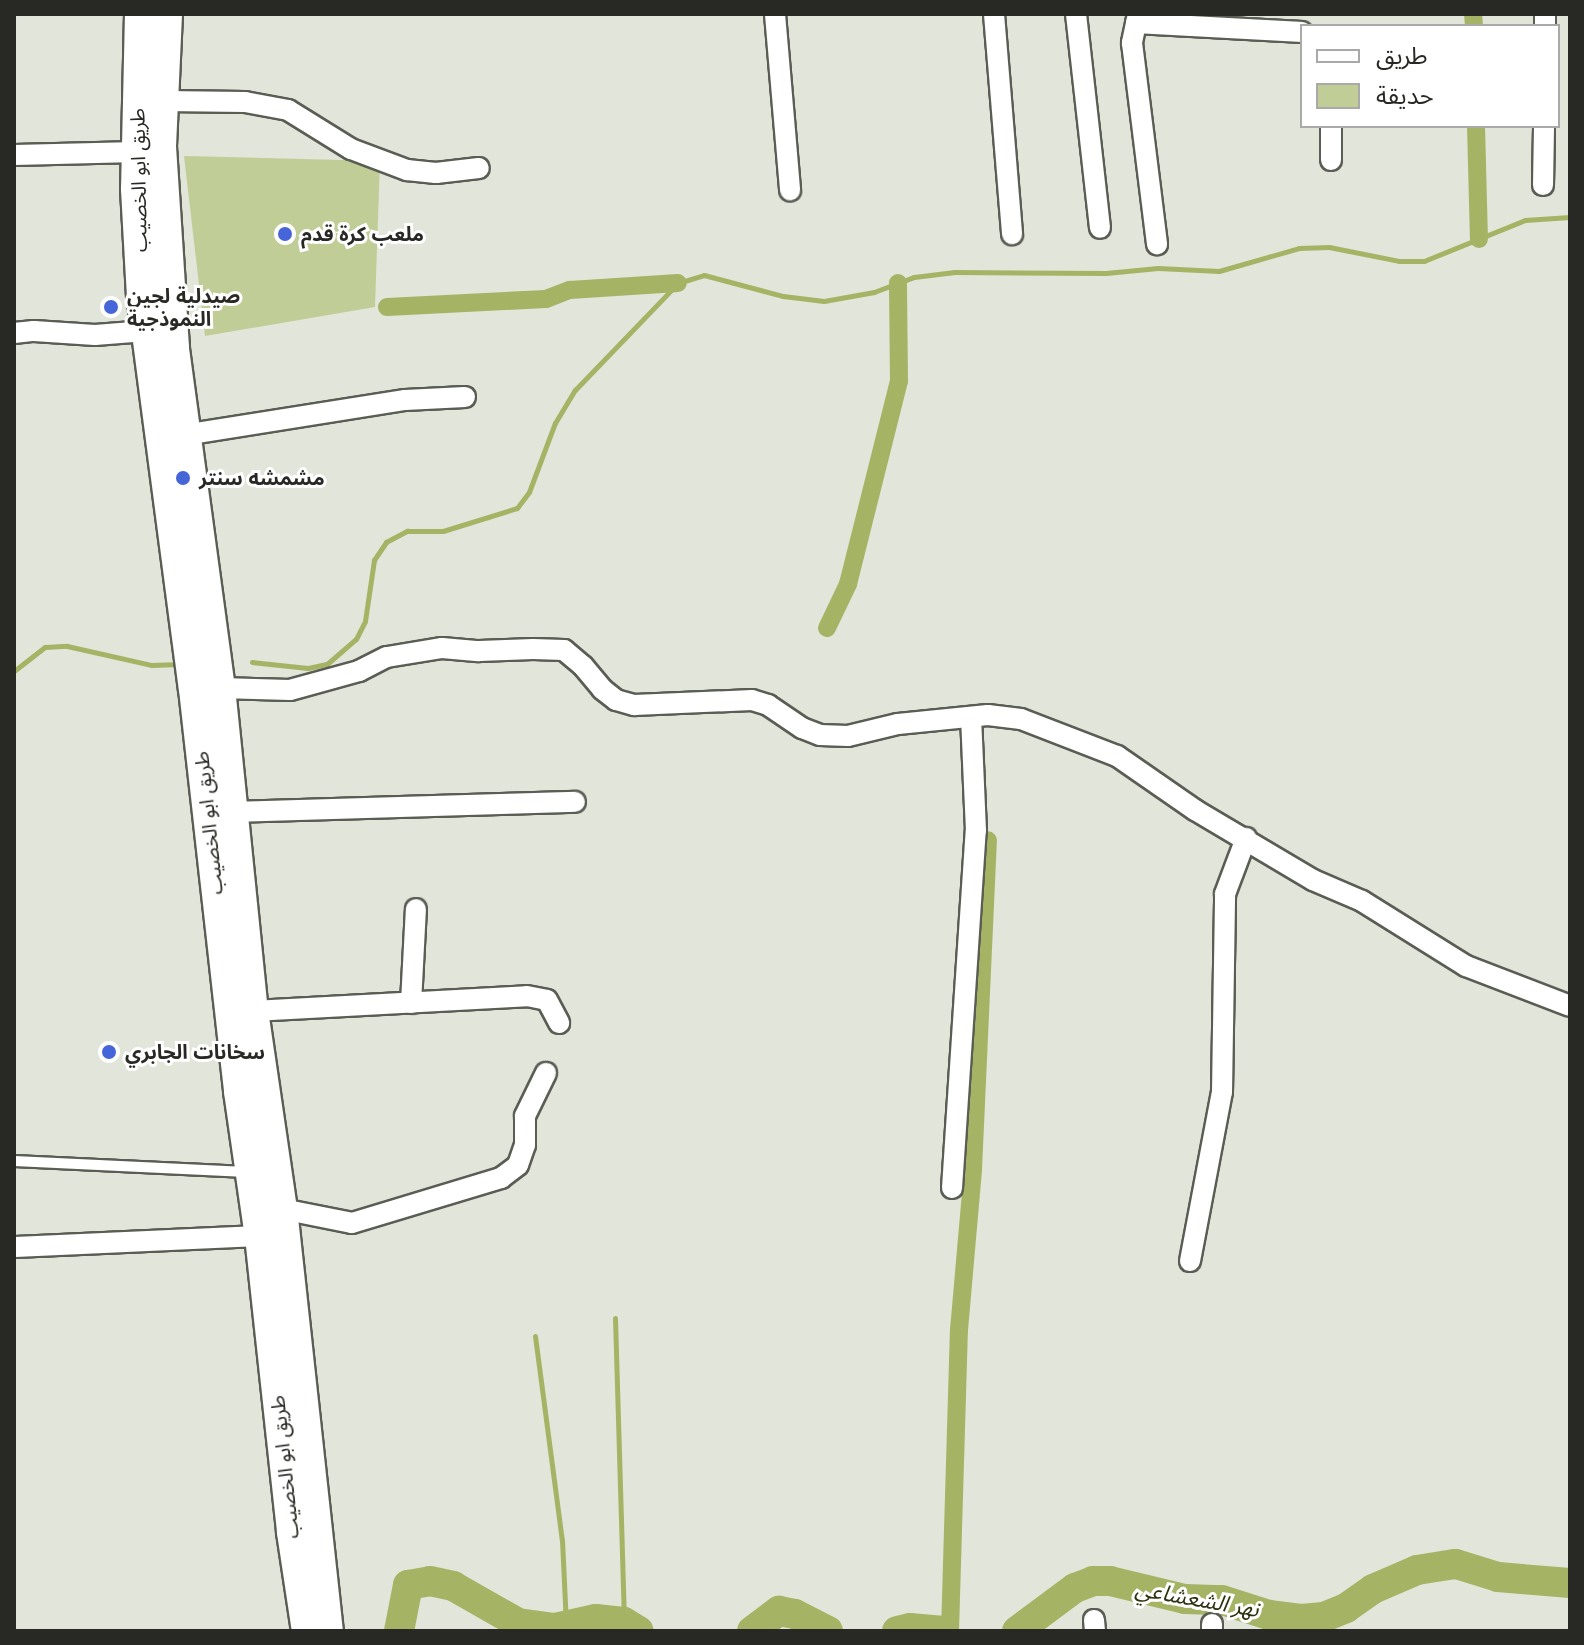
<!DOCTYPE html>
<meta charset="utf-8">
<style>
body{margin:0}
#map{position:relative;width:1584px;height:1645px;overflow:hidden;background:#e2e5da;font-family:Montserrat,"Noto Sans Arabic",sans-serif}
div>[style]{position:absolute}
.green>*{inset:0;background:#c1cd96}
.stream>*{height:5px;margin:-2.5px;padding:0 2.5px;transform-origin:2.5px;border-radius:2.5px;background:#a4b464}
.canal>*{height:18px;margin:-9px;padding:0 9px;transform-origin:9px;border-radius:9px;background:#a4b464}
.river>*{height:30px;margin:-15px;padding:0 15px;transform-origin:15px;border-radius:15px;background:#a4b464}
.roads{filter:drop-shadow(2px 0 #5a5d54) drop-shadow(-2px 0 #5a5d54) drop-shadow(0 2px #5a5d54) drop-shadow(0 -2px #5a5d54)}
.service>*{height:10px;margin:-5px;padding:0 5px;transform-origin:5px;border-radius:5px;background:#fff}
.minor>*{height:20px;margin:-10px;padding:0 10px;transform-origin:10px;border-radius:10px;background:#fff}
.primary>*{height:30px;margin:-15px;padding:0 15px;transform-origin:15px;border-radius:15px;background:#fff}
.dots>*{width:22px;height:22px;translate:-50% -50%;box-sizing:border-box;border:4px solid #fff;border-radius:50%}
span{translate:-50% -50%;white-space:nowrap;text-align:center;line-height:1.15;-webkit-text-stroke:6px #fff;paint-order:stroke}
.street-label{font-size:20px;color:#282925}
.poi-label{font-size:20px;color:#282925;font-weight:700}
.left{translate:0 -50%;text-align:left}
.water-label{font-size:22px;color:#2c3310;font-style:italic}
.frame{position:absolute;inset:0;border:16px solid #282925;pointer-events:none}
.legend{position:absolute;left:1300px;top:24px;width:260px;height:104px;box-sizing:border-box;background:#fff;border:2px solid #a9a9a8;margin:0;padding:10px 14px;list-style:none;font-size:24px;color:#282925}
.legend li{display:flex;align-items:center;gap:16px;height:40px}
.legend b{width:40px;border:2px solid #a9a9a8}
</style>
<div id="map">
<div class="green">
<i style="clip-path:polygon(184px 156px,380px 161px,375px 307px,205px 336px)"></i>
</div>
<div class="stream">
<i style="left:252px;top:662px;width:56px;rotate:6.1deg"></i>
<i style="left:308px;top:668px;width:19px;rotate:-12deg"></i>
<i style="left:327px;top:664px;width:38px;rotate:-41deg"></i>
<i style="left:356px;top:639px;width:20px;rotate:-63deg"></i>
<i style="left:365px;top:621px;width:62px;rotate:-81.6deg"></i>
<i style="left:374px;top:560px;width:22px;rotate:-56deg"></i>
<i style="left:386px;top:542px;width:24px;rotate:-28deg"></i>
<i style="left:407px;top:531px;width:36px"></i>
<i style="left:443px;top:531px;width:77px;rotate:-17.3deg"></i>
<i style="left:517px;top:508px;width:20px;rotate:-53deg"></i>
<i style="left:529px;top:492px;width:74px;rotate:-69.4deg"></i>
<i style="left:555px;top:423px;width:39px;rotate:-59deg"></i>
<i style="left:575px;top:390px;width:149px;rotate:-46.1deg"></i>
<i style="left:678px;top:283px;width:27px;rotate:-17deg"></i>
<i style="left:704px;top:275px;width:82px;rotate:14.9deg"></i>
<i style="left:783px;top:296px;width:41px;rotate:7deg"></i>
<i style="left:824px;top:301px;width:51px;rotate:-10.2deg"></i>
<i style="left:874px;top:292px;width:43px;rotate:-20.6deg"></i>
<i style="left:914px;top:277px;width:41px;rotate:-7deg"></i>
<i style="left:955px;top:272px;width:151px;rotate:0.4deg"></i>
<i style="left:1106px;top:273px;width:52px;rotate:-5.5deg"></i>
<i style="left:1158px;top:268px;width:61px;rotate:2.8deg"></i>
<i style="left:1219px;top:271px;width:83px;rotate:-16deg"></i>
<i style="left:1299px;top:248px;width:30px;rotate:-2deg"></i>
<i style="left:1329px;top:247px;width:71px;rotate:11.3deg"></i>
<i style="left:1399px;top:261px;width:25px"></i>
<i style="left:1424px;top:261px;width:109px;rotate:-22.1deg"></i>
<i style="left:1525px;top:220px;width:45px;rotate:-3.8deg"></i>
<i style="left:14px;top:671px;width:39px;rotate:-38deg"></i>
<i style="left:45px;top:647px;width:22px;rotate:-3deg"></i>
<i style="left:67px;top:646px;width:86px;rotate:12.7deg"></i>
<i style="left:151px;top:665px;width:30px;rotate:-2deg"></i>
<i style="left:615px;top:1318px;width:304px;rotate:88.3deg"></i>
<i style="left:535px;top:1336px;width:206px;rotate:82.5deg"></i>
<i style="left:562px;top:1540px;width:86px;rotate:87.3deg"></i>
</div>
<div class="canal">
<i style="left:1473px;top:14px;width:12px;rotate:85deg"></i>
<i style="left:1476px;top:126px;width:113px;rotate:88.5deg"></i>
<i style="left:387px;top:307px;width:159px;rotate:-2.9deg"></i>
<i style="left:546px;top:299px;width:26px;rotate:-21deg"></i>
<i style="left:570px;top:290px;width:108px;rotate:-3.7deg"></i>
<i style="left:827px;top:628px;width:49px;rotate:-64.5deg"></i>
<i style="left:848px;top:584px;width:209px;rotate:-75.9deg"></i>
<i style="left:899px;top:381px;width:98px;rotate:-90.6deg"></i>
<i style="left:950px;top:1631px;width:301px;rotate:-88.3deg"></i>
<i style="left:959px;top:1330px;width:162px;rotate:-85deg"></i>
<i style="left:973px;top:1169px;width:329px;rotate:-87.4deg"></i>
</div>
<div class="river">
<i style="left:399px;top:1631px;width:47px;rotate:-78.9deg"></i>
<i style="left:408px;top:1585px;width:22px;rotate:-10deg"></i>
<i style="left:430px;top:1581px;width:24px;rotate:12deg"></i>
<i style="left:453px;top:1586px;width:75px;rotate:29.6deg"></i>
<i style="left:518px;top:1623px;width:37px;rotate:8deg"></i>
<i style="left:555px;top:1628px;width:42px;rotate:-12.4deg"></i>
<i style="left:596px;top:1619px;width:28px;rotate:6deg"></i>
<i style="left:624px;top:1622px;width:17px;rotate:31deg"></i>
<i style="left:752px;top:1631px;width:34px;rotate:-37deg"></i>
<i style="left:779px;top:1611px;width:16px;rotate:11deg"></i>
<i style="left:795px;top:1614px;width:37px;rotate:27deg"></i>
<i style="left:897px;top:1631px;width:13px;rotate:-13deg"></i>
<i style="left:910px;top:1628px;width:34px;rotate:5deg"></i>
<i style="left:1017px;top:1631px;width:72px;rotate:-36.6deg"></i>
<i style="left:1075px;top:1588px;width:19px;rotate:-21deg"></i>
<i style="left:1093px;top:1581px;width:17px"></i>
<i style="left:1110px;top:1581px;width:77px;rotate:13.5deg"></i>
<i style="left:1185px;top:1599px;width:37px;rotate:2deg"></i>
<i style="left:1222px;top:1600px;width:49px;rotate:17.7deg"></i>
<i style="left:1269px;top:1615px;width:32px;rotate:7deg"></i>
<i style="left:1301px;top:1619px;width:23px;rotate:-5deg"></i>
<i style="left:1324px;top:1617px;width:24px;rotate:-22deg"></i>
<i style="left:1346px;top:1608px;width:33px;rotate:-35deg"></i>
<i style="left:1373px;top:1589px;width:48px;rotate:-23.4deg"></i>
<i style="left:1417px;top:1570px;width:39px;rotate:-9deg"></i>
<i style="left:1456px;top:1564px;width:44px;rotate:17.2deg"></i>
<i style="left:1498px;top:1577px;width:72px;rotate:4.8deg"></i>
</div>
<div class="roads">
<div class="service">
<i style="left:14px;top:1161px;width:233px;rotate:2.7deg"></i>
</div>
<div class="minor">
<i style="left:775px;top:14px;width:177px;rotate:85.1deg"></i>
<i style="left:994px;top:14px;width:221px;rotate:85.3deg"></i>
<i style="left:1076px;top:14px;width:215px;rotate:83.6deg"></i>
<i style="left:1138px;top:14px;width:30px;rotate:102deg"></i>
<i style="left:1132px;top:43px;width:203px;rotate:82.9deg"></i>
<i style="left:1136px;top:23px;width:166px;rotate:3.1deg"></i>
<i style="left:1545px;top:26px;width:12px;rotate:-90deg"></i>
<i style="left:164px;top:101px;width:81px;rotate:0.7deg"></i>
<i style="left:245px;top:102px;width:44px;rotate:10.5deg"></i>
<i style="left:288px;top:110px;width:74px;rotate:31.8deg"></i>
<i style="left:351px;top:149px;width:60px;rotate:20.6deg"></i>
<i style="left:407px;top:170px;width:29px;rotate:6deg"></i>
<i style="left:436px;top:173px;width:43px;rotate:-6.6deg"></i>
<i style="left:1331px;top:126px;width:34px;rotate:90deg"></i>
<i style="left:14px;top:155px;width:123px;rotate:-1.4deg"></i>
<i style="left:1543px;top:185px;width:59px;rotate:-89deg"></i>
<i style="left:14px;top:333px;width:20px;rotate:-6deg"></i>
<i style="left:34px;top:331px;width:61px;rotate:3.8deg"></i>
<i style="left:95px;top:335px;width:51px;rotate:-4.5deg"></i>
<i style="left:184px;top:435px;width:224px;rotate:-9deg"></i>
<i style="left:405px;top:400px;width:60px;rotate:-2.9deg"></i>
<i style="left:220px;top:688px;width:70px;rotate:1.6deg"></i>
<i style="left:290px;top:690px;width:72px;rotate:-15.4deg"></i>
<i style="left:359px;top:671px;width:31px;rotate:-27deg"></i>
<i style="left:387px;top:657px;width:56px;rotate:-9.3deg"></i>
<i style="left:442px;top:648px;width:37px;rotate:5deg"></i>
<i style="left:479px;top:651px;width:54px;rotate:-2.1deg"></i>
<i style="left:533px;top:649px;width:31px;rotate:2deg"></i>
<i style="left:564px;top:650px;width:25px;rotate:40deg"></i>
<i style="left:583px;top:666px;width:30px;rotate:50deg"></i>
<i style="left:602px;top:689px;width:18px;rotate:38deg"></i>
<i style="left:616px;top:700px;width:19px;rotate:16deg"></i>
<i style="left:634px;top:705px;width:118px;rotate:-2.4deg"></i>
<i style="left:752px;top:700px;width:17px;rotate:17deg"></i>
<i style="left:768px;top:705px;width:41px;rotate:34.1deg"></i>
<i style="left:802px;top:728px;width:19px;rotate:21deg"></i>
<i style="left:820px;top:735px;width:28px;rotate:2deg"></i>
<i style="left:848px;top:736px;width:51px;rotate:-13.5deg"></i>
<i style="left:898px;top:724px;width:90px;rotate:-5.7deg"></i>
<i style="left:988px;top:715px;width:33px;rotate:7deg"></i>
<i style="left:1021px;top:719px;width:103px;rotate:21.1deg"></i>
<i style="left:1117px;top:756px;width:95px;rotate:34.7deg"></i>
<i style="left:1195px;top:810px;width:137px;rotate:30.7deg"></i>
<i style="left:1313px;top:880px;width:53px;rotate:23.2deg"></i>
<i style="left:1362px;top:901px;width:123px;rotate:32deg"></i>
<i style="left:1466px;top:966px;width:111px;rotate:21deg"></i>
<i style="left:233px;top:812px;width:342px;rotate:-1.7deg"></i>
<i style="left:411px;top:1003px;width:94px;rotate:-87deg"></i>
<i style="left:253px;top:1011px;width:274px;rotate:-3.1deg"></i>
<i style="left:527px;top:996px;width:20px;rotate:11deg"></i>
<i style="left:547px;top:1000px;width:26px;rotate:62deg"></i>
<i style="left:952px;top:1188px;width:358px;rotate:-86.2deg"></i>
<i style="left:976px;top:831px;width:114px;rotate:-92.5deg"></i>
<i style="left:282px;top:1209px;width:71px;rotate:11.3deg"></i>
<i style="left:352px;top:1223px;width:156px;rotate:-16.8deg"></i>
<i style="left:501px;top:1178px;width:21px;rotate:-37deg"></i>
<i style="left:518px;top:1165px;width:21px;rotate:-71deg"></i>
<i style="left:525px;top:1145px;width:29px;rotate:-90deg"></i>
<i style="left:525px;top:1116px;width:48px;rotate:-64deg"></i>
<i style="left:14px;top:1247px;width:246px;rotate:-2.6deg"></i>
<i style="left:1190px;top:1261px;width:172px;rotate:-79.3deg"></i>
<i style="left:1222px;top:1092px;width:198px;rotate:-89.1deg"></i>
<i style="left:1225px;top:894px;width:60px;rotate:-69.4deg"></i>
<i style="left:1094px;top:1620px;width:11px;rotate:85deg"></i>
<i style="left:1212px;top:1624px;width:7px;rotate:90deg"></i>
</div>
<div class="primary">
<i style="left:140px;top:14px;width:175px;rotate:91.3deg"></i>
<i style="left:136px;top:189px;width:106px;rotate:86.8deg"></i>
<i style="left:142px;top:295px;width:397px;rotate:82.5deg"></i>
<i style="left:194px;top:689px;width:405px;rotate:83.6deg"></i>
<i style="left:239px;top:1091px;width:147px;rotate:81.8deg"></i>
<i style="left:260px;top:1236px;width:298px;rotate:83.8deg"></i>
<i style="left:292px;top:1532px;width:100px;rotate:81.4deg"></i>
<i style="left:167px;top:14px;width:133px;rotate:92.6deg"></i>
<i style="left:161px;top:147px;width:202px;rotate:86.3deg"></i>
<i style="left:174px;top:349px;width:342px;rotate:82.3deg"></i>
<i style="left:220px;top:688px;width:325px;rotate:84.2deg"></i>
<i style="left:253px;top:1011px;width:200px;rotate:81.7deg"></i>
<i style="left:282px;top:1209px;width:424px;rotate:83.8deg"></i>
</div>
</div>
<div class="dots">
<i style="left:285px;top:234px;background:#4665d9"></i>
<i style="left:111px;top:307px;background:#4665d9"></i>
<i style="left:183px;top:478px;background:#4665d9"></i>
<i style="left:109px;top:1052px;background:#4665d9"></i>
</div>
<div class="street-label">
<span style="left:139px;top:180px;rotate:-91deg">طريق ابو الخصيب</span>
<span style="left:209px;top:823px;rotate:-96deg">طريق ابو الخصيب</span>
<span style="left:285px;top:1467px;rotate:-96deg">طريق ابو الخصيب</span>
</div>
<div class="poi-label">
<span class="left" style="left:301px;top:234px">ملعب كرة قدم</span>
<span class="left" style="left:127px;top:308px">صيدلية لجين<br>النموذجية</span>
<span class="left" style="left:199px;top:478px">مشمشه سنتر</span>
<span class="left" style="left:125px;top:1052px">سخانات الجابري</span>
</div>
<div class="water-label">
<span style="left:1197px;top:1599px;rotate:10deg">نهر الشعشاعي</span>
</div>
<div class="frame"></div>
<ul class="legend">
<li><b style="height:10px;background:#fff"></b>طريق</li>
<li><b style="height:22px;background:#c1cd96"></b>حديقة</li>
</ul>
</div>
